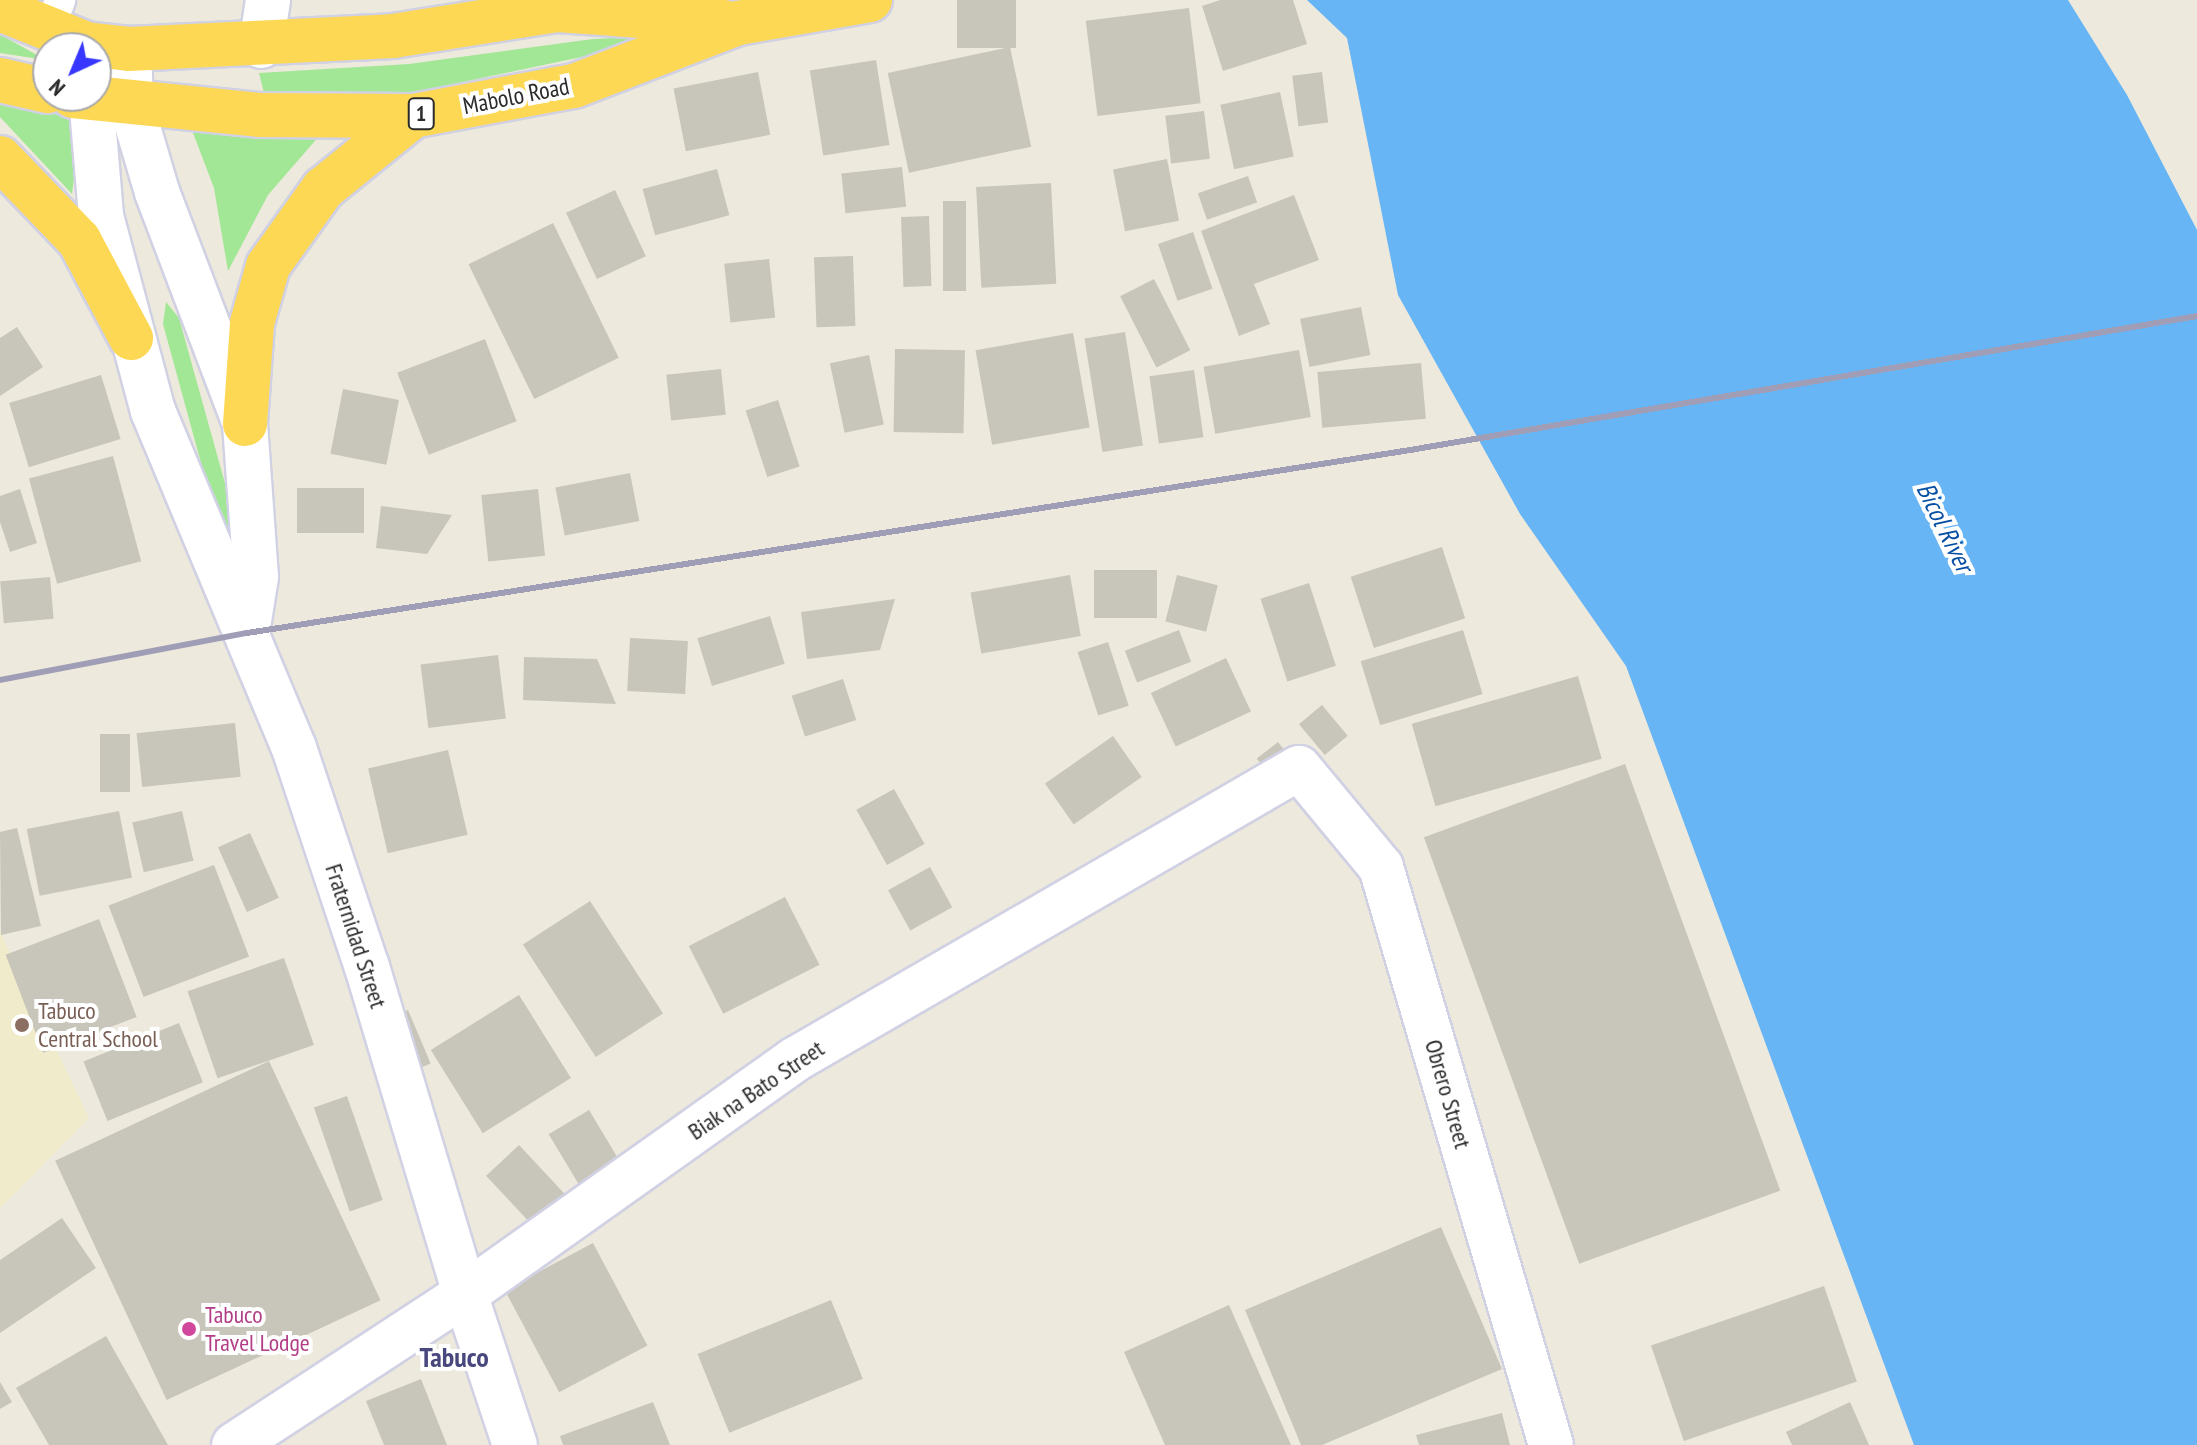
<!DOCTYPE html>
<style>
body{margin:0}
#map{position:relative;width:2197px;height:1445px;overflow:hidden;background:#ede9dc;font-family:"PT Sans Narrow",sans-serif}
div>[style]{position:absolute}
.education>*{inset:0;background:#f0ebca}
.green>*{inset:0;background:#a1e795}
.water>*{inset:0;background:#68b5f5}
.building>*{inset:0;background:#c8c6ba;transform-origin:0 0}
.roads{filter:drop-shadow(2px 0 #d1d1e4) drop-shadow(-2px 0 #d1d1e4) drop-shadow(0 2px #d1d1e4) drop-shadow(0 -2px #d1d1e4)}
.service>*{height:30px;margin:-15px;padding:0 15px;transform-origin:15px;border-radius:15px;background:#fff}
.minor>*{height:44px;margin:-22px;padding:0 22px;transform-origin:22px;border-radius:22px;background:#fff}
.tertiary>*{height:44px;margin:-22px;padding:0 22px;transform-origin:22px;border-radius:22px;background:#fff}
.secondary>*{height:44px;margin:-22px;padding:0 22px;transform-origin:22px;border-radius:22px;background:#fff}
.trunk>*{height:44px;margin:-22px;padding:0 22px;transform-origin:22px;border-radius:22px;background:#fcd855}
.rail>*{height:6px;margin:-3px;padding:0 3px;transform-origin:3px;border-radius:3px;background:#9f9eb6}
.dots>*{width:22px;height:22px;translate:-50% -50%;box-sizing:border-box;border:4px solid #fff;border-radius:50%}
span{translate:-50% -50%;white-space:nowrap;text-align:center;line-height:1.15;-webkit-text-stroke:8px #fff;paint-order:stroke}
.shield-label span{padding:2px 6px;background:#fff;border:2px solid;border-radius:6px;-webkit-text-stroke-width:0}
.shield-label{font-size:22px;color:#2a2a2a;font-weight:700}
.street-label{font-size:24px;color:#2a2a2a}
.education-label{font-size:24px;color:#785e54}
.left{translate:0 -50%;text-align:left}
.hotel-label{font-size:24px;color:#b23c85}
.water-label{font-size:26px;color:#064fa3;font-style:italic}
.quarter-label{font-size:28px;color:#48487e;font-weight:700}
.north{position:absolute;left:32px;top:32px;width:80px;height:80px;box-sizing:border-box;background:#fff;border:2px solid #aaa;border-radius:50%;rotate:224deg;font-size:22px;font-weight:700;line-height:32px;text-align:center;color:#2a2a2a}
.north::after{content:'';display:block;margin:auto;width:28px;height:36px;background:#3737ff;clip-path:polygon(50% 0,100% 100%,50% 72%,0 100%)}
</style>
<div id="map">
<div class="education">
<i style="clip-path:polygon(0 932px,89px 1118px,0 1208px)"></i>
</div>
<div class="green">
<i style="clip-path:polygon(0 35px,1px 35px,46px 60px,0 53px)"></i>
<i style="clip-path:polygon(686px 35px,415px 92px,264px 93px,259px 73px,409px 64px,593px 39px)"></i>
<i style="clip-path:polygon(0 102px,81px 119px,72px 194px,0 117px)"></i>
<i style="clip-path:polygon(190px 125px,252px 137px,320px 135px,268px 195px,228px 271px,214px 188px)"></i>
<i style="clip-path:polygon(166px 302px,179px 318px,243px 548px,224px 547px,163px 324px)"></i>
</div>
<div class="water">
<i style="clip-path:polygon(1307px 0,2068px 0,2127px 95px,2197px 230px,2197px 1445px,1914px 1445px,1626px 666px,1520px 514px,1398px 295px,1347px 38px)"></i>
</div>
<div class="building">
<i style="left:957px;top:0;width:59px;height:48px"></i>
<i style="clip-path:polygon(1220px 0,1293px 0,1307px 44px,1223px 71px,1202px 6px)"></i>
<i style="left:1189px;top:8px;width:96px;height:104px;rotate:83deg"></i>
<i style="left:1010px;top:47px;width:102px;height:125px;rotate:78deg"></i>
<i style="left:876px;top:60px;width:86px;height:67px;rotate:81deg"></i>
<i style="left:758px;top:72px;width:64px;height:86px;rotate:79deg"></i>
<i style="left:1322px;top:72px;width:51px;height:30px;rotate:83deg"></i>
<i style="left:1280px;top:92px;width:66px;height:61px;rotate:78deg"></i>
<i style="left:1204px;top:111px;width:48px;height:39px;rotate:83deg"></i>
<i style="left:1167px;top:159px;width:63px;height:55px;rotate:79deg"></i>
<i style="left:902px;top:167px;width:40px;height:61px;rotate:84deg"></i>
<i style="left:717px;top:169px;width:48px;height:77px;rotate:75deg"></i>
<i style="left:1248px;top:176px;width:28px;height:53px;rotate:71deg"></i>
<i style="left:1051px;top:183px;width:101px;height:75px;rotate:87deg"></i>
<i style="left:615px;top:190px;width:73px;height:54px;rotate:65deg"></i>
<i style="clip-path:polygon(1294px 195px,1319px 260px,1254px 284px,1270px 324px,1239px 336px,1201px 231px)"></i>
<i style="left:943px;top:201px;width:23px;height:90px"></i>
<i style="left:929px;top:216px;width:70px;height:28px;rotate:88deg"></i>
<i style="left:553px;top:223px;width:150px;height:94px;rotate:64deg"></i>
<i style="left:1193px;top:232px;width:60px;height:37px;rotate:71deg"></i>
<i style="left:853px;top:256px;width:70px;height:39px;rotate:88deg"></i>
<i style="left:769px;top:259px;width:59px;height:45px;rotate:84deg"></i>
<i style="left:1154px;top:279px;width:80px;height:38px;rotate:63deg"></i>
<i style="left:1361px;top:307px;width:49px;height:62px;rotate:79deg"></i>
<i style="clip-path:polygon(17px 327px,43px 367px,0 396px,0 338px)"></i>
<i style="left:1125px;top:332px;width:115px;height:41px;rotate:81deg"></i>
<i style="left:1073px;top:333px;width:96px;height:99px;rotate:80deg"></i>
<i style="left:485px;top:339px;width:88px;height:94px;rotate:69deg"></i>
<i style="left:895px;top:349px;width:70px;height:83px;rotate:1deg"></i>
<i style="left:1299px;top:350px;width:68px;height:97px;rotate:80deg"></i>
<i style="left:869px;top:355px;width:71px;height:40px;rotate:78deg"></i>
<i style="left:1421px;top:363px;width:56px;height:104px;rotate:85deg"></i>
<i style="left:721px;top:369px;width:46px;height:55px;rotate:84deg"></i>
<i style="left:1194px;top:370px;width:68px;height:45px;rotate:82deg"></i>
<i style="left:101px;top:375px;width:67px;height:96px;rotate:73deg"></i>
<i style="left:343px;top:389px;width:57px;height:66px;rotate:11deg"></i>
<i style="left:778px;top:400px;width:70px;height:34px;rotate:72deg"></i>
<i style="left:113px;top:456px;width:109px;height:87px;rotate:75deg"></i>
<i style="left:630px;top:473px;width:49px;height:76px;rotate:79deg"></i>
<i style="left:297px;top:488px;width:67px;height:45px"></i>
<i style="clip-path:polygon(20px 489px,37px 543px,10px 552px,0 522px,0 496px)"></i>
<i style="left:538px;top:489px;width:67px;height:57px;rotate:84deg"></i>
<i style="clip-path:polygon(381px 506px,452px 515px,427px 554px,376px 548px)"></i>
<i style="left:1442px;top:547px;width:75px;height:96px;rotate:72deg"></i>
<i style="left:1157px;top:570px;width:48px;height:63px;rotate:90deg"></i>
<i style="left:1070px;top:575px;width:62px;height:101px;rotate:80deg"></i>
<i style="left:1177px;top:575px;width:42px;height:48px;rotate:14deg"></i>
<i style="left:50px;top:577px;width:42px;height:50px;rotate:85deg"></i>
<i style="left:1309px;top:583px;width:87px;height:51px;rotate:72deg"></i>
<i style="clip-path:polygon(895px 599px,880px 650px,807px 659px,801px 612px)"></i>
<i style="left:770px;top:616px;width:50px;height:76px;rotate:73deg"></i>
<i style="left:1179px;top:630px;width:34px;height:58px;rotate:69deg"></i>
<i style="left:1463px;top:630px;width:67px;height:107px;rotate:73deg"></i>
<i style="left:630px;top:638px;width:58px;height:53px;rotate:3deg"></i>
<i style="left:1108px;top:642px;width:67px;height:32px;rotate:72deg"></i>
<i style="left:498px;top:655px;width:64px;height:78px;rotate:83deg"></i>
<i style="clip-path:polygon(524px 657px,597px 659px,616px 704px,523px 700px)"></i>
<i style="left:1226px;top:658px;width:59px;height:83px;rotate:65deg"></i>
<i style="left:1578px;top:676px;width:86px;height:173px;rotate:74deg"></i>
<i style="left:843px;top:679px;width:43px;height:54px;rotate:72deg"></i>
<i style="left:1322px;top:705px;width:40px;height:30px;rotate:50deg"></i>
<i style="left:235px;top:723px;width:54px;height:99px;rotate:84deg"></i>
<i style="left:100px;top:734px;width:30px;height:58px"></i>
<i style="left:1113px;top:736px;width:50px;height:83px;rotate:55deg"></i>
<i style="left:1278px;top:742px;width:16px;height:27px;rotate:52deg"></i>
<i style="left:448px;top:750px;width:87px;height:82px;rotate:77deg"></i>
<i style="left:1625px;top:764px;width:454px;height:214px;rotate:70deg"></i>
<i style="left:894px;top:789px;width:63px;height:43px;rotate:61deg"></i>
<i style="left:119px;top:811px;width:68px;height:94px;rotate:79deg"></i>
<i style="left:182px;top:811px;width:51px;height:51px;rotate:77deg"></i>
<i style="clip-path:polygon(17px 828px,41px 926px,1px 935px,0 832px)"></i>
<i style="left:250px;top:833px;width:71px;height:35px;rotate:66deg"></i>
<i style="left:214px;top:865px;width:98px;height:113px;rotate:69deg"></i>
<i style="left:930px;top:867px;width:46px;height:48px;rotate:61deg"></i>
<i style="left:785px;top:897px;width:76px;height:108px;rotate:63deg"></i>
<i style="left:590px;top:901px;width:134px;height:80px;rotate:57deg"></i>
<i style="left:99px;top:919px;width:105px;height:100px;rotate:69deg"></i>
<i style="left:284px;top:958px;width:92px;height:102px;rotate:71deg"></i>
<i style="left:519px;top:995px;width:98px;height:104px;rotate:58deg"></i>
<i style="left:408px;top:1010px;width:58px;height:22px;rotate:67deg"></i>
<i style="left:179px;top:1023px;width:64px;height:103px;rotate:68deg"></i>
<i style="left:269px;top:1061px;width:264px;height:236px;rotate:65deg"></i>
<i style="left:347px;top:1096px;width:110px;height:35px;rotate:71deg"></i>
<i style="left:589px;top:1110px;width:63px;height:47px;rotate:59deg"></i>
<i style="left:519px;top:1145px;width:76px;height:45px;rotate:47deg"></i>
<i style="clip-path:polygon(62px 1218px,96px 1268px,0 1333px,0 1260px)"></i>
<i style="clip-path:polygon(1441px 1227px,1502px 1369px,1322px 1445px,1301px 1445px,1245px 1310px)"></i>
<i style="left:593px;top:1243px;width:116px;height:100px;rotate:62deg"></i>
<i style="left:1824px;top:1286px;width:101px;height:183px;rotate:71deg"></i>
<i style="left:831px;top:1300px;width:85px;height:144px;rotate:68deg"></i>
<i style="clip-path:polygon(1229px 1305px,1291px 1445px,1165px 1445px,1124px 1352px)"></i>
<i style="clip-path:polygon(106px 1336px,168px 1445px,49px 1445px,16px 1388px)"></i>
<i style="clip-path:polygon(421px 1379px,447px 1445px,384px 1445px,366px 1401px)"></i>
<i style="clip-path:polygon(0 1382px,12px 1402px,0 1409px)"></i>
<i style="clip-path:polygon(653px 1402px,670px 1445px,563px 1445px,560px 1436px)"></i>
<i style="clip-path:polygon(1850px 1402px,1869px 1445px,1792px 1445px,1786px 1432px)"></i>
<i style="clip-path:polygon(1502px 1413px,1510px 1445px,1419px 1445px,1416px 1435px)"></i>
</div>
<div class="roads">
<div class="service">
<i style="left:48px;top:32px;width:34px;rotate:-69deg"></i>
</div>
<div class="minor">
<i style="left:261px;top:46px;width:47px;rotate:-81.3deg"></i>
<i style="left:465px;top:1294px;width:404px;rotate:-35.4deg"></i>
<i style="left:794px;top:1060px;width:583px;rotate:-30.04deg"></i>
<i style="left:1299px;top:768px;width:129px;rotate:50.4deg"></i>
<i style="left:1381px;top:867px;width:602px;rotate:73.61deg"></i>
</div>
<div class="tertiary">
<i style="left:465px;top:1294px;width:159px;rotate:71.7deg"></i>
</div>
<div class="secondary">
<i style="left:129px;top:49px;width:55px;rotate:87.9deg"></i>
<i style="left:131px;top:104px;width:92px;rotate:73.5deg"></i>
<i style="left:157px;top:192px;width:248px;rotate:69.2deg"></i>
<i style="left:245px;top:424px;width:153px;rotate:85.9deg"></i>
<i style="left:256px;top:577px;width:57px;rotate:99.1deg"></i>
<i style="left:91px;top:96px;width:120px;rotate:85.2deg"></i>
<i style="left:101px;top:216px;width:202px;rotate:75.1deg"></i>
<i style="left:153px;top:411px;width:365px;rotate:67.3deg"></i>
<i style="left:294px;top:748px;width:231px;rotate:71.6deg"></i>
<i style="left:367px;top:967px;width:341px;rotate:73.3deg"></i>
<i style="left:465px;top:1294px;width:276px;rotate:146.8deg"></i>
</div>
<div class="trunk">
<i style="left:0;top:9px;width:93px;rotate:22.1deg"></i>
<i style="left:86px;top:44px;width:43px;rotate:6.6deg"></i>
<i style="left:129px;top:49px;width:264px;rotate:-2.8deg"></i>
<i style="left:393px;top:36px;width:166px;rotate:-9deg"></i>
<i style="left:557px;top:10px;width:167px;rotate:4.1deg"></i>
<i style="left:0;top:80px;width:49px;rotate:12.9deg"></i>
<i style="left:73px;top:96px;width:189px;rotate:5.8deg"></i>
<i style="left:261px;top:115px;width:152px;rotate:0.4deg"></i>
<i style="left:413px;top:116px;width:164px;rotate:-10.6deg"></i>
<i style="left:574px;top:86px;width:176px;rotate:-21deg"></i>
<i style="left:738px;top:23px;width:134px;rotate:-9.9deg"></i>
<i style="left:0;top:158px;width:114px;rotate:46.1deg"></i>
<i style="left:79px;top:240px;width:111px;rotate:62deg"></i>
<i style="left:245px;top:424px;width:101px;rotate:-86deg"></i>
<i style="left:252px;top:323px;width:59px;rotate:-74.3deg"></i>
<i style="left:268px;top:266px;width:95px;rotate:-54.5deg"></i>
<i style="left:323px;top:189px;width:116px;rotate:-39deg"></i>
</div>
</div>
<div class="rail">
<i style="left:0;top:680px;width:251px;rotate:-10.8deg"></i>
<i style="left:247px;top:633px;width:1183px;rotate:-8.94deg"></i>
<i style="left:1416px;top:449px;width:792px;rotate:-9.66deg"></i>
</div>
<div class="dots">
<i style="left:22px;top:1025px;background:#8d6e63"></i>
<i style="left:189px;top:1329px;background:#d1479c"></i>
</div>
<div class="shield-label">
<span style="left:421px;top:114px">1</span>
</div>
<div class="street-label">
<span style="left:516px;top:96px;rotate:-11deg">Mabolo Road</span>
<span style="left:356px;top:936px;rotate:72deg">Fraternidad Street</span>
<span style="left:756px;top:1090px;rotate:-34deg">Biak na Bato Street</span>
<span style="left:1448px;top:1094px;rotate:74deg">Obrero Street</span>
</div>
<div class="education-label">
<span class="left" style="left:38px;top:1025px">Tabuco<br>Central School</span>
</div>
<div class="hotel-label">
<span class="left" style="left:205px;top:1329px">Tabuco<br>Travel Lodge</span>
</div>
<div class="water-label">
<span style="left:1945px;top:527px;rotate:64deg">Bicol River</span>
</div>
<div class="quarter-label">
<span style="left:454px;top:1357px">Tabuco</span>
</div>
<div class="north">N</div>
</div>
